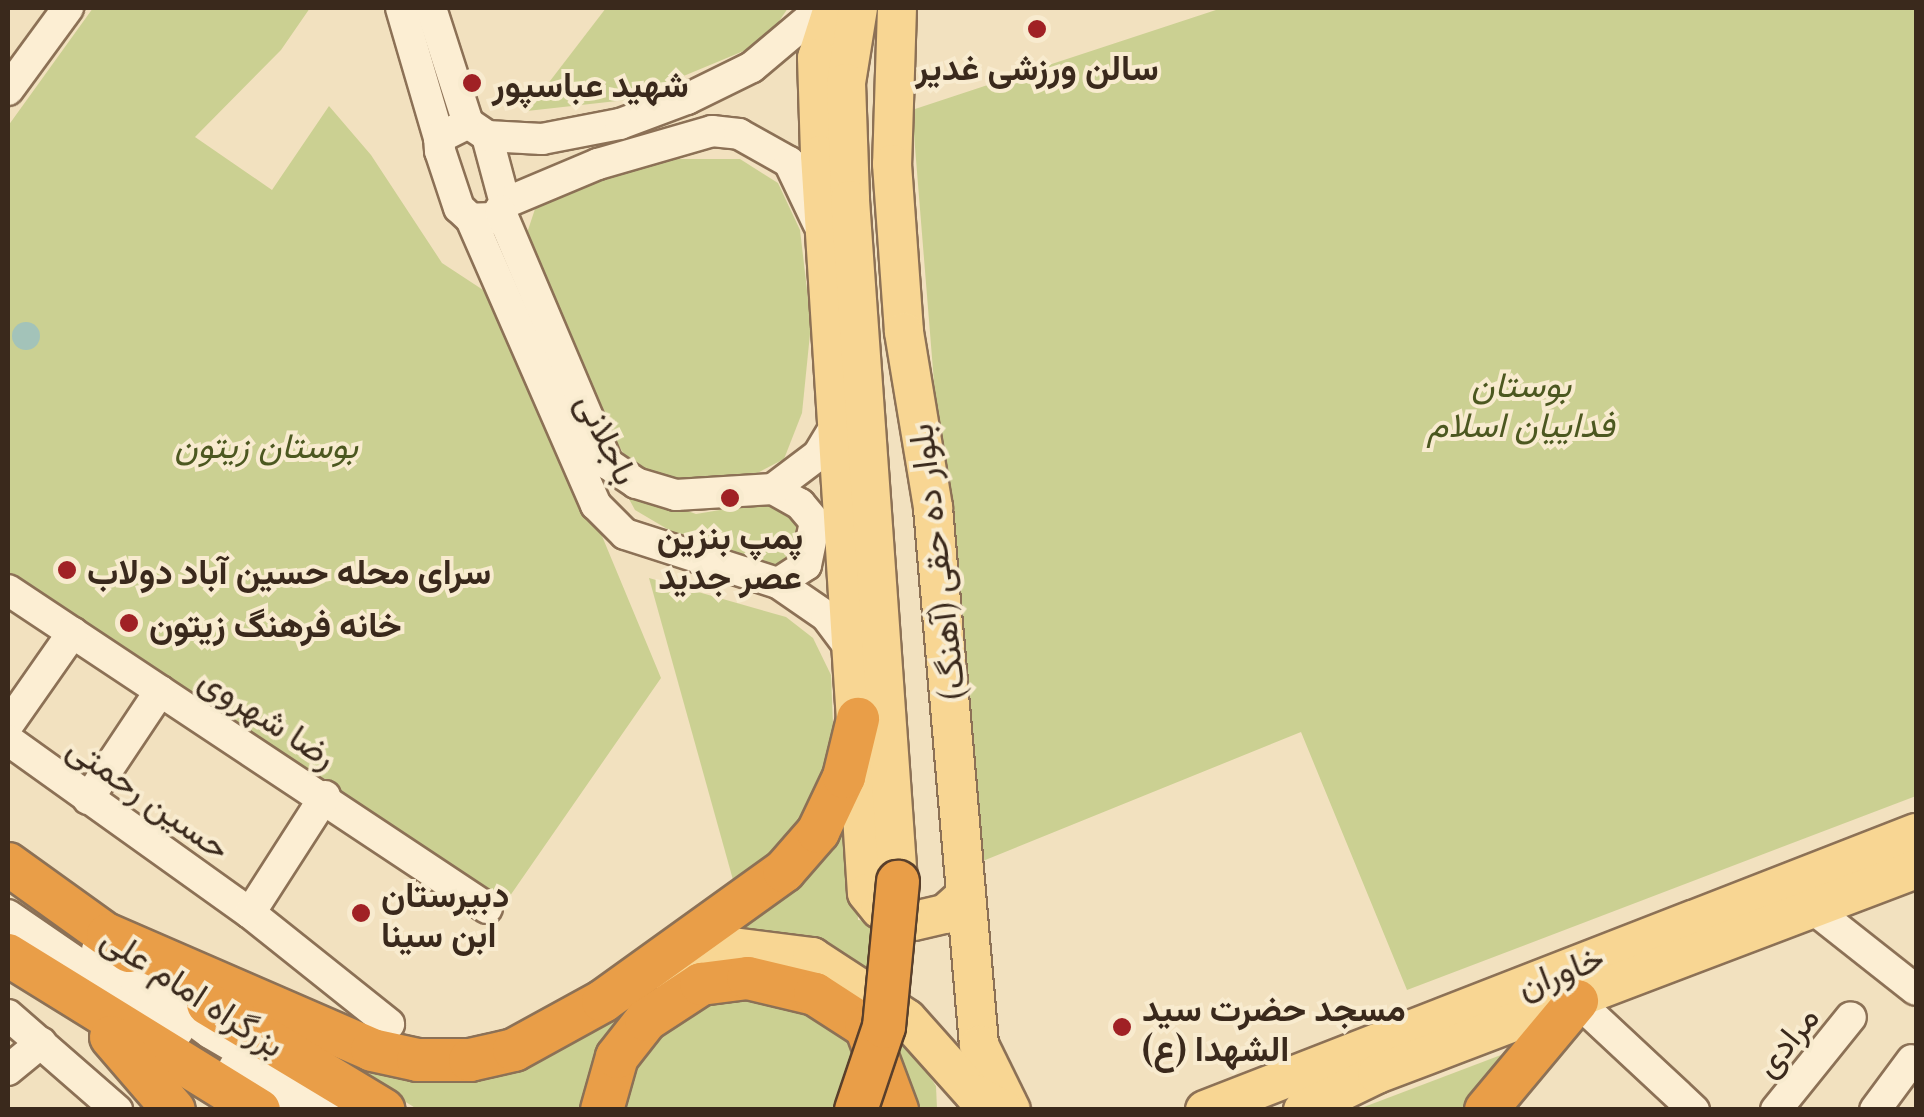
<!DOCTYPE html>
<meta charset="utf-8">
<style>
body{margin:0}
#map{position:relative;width:1924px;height:1117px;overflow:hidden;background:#f2e1bf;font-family:"Playfair Display",Vazirmatn,serif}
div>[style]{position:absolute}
.green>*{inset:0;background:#cbd092}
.water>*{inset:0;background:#a3c3b9}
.round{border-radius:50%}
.roads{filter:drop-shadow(2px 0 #8c7156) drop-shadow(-2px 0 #8c7156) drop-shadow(0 2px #8c7156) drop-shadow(0 -2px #8c7156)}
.minor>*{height:30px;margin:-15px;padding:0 15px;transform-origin:15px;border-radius:15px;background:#fceed3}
.major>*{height:38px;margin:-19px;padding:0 19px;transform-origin:19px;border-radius:19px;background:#f8d693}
.highway>*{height:42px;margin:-21px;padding:0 21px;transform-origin:21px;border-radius:21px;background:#e99e48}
.bridges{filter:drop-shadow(2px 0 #593f2b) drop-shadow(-2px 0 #593f2b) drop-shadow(0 2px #593f2b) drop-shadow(0 -2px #593f2b)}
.highway-bridge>*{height:42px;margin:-21px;padding:0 21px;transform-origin:21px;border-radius:21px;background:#e99e48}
.dots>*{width:28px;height:28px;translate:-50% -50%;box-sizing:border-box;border:5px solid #f8ebcf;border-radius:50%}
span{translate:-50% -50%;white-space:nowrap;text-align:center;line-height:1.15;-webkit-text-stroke:8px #f8ebcf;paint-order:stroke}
.poi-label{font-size:35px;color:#3a291c;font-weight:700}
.left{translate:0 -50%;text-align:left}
.park-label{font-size:35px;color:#4c5820;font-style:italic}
.street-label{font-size:35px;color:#3a291c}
.frame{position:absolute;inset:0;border:10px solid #3a291c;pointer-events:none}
</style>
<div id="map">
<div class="green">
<i style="clip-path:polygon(93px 8px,310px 8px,281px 50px,195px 137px,272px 190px,329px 106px,371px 155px,442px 263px,506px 305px,661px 678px,503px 906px,8px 576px,8px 126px)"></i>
<i style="clip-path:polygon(606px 8px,788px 8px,765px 42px,626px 100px,527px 111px)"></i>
<i style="clip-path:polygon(1222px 8px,1916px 8px,1916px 796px,1407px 990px,1301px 732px,973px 865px,912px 110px)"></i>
<i style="clip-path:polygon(667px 159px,740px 159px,778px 183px,800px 230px,811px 324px,802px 413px,784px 459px,748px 478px,682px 485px,630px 464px,601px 417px,527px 233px,538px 200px)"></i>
<i style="clip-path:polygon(623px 488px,696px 514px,768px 502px,785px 490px,810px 541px,779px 568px,691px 543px,635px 510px)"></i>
<i style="clip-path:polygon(649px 578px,786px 617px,813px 638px,831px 675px,834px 749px,798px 830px,735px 887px)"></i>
<i style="clip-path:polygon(852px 786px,858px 920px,885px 922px,879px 985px,727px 938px)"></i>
<i style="clip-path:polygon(702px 976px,595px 1109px,417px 1109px,245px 1002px,407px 1068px)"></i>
<i style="clip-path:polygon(752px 988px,868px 1042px,842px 1109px,612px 1110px,668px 1011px)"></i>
<i style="clip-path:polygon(903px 1036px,936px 1086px,937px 1109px,906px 1109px,894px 1066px)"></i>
<i style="clip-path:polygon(1501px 1055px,1473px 1109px,1356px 1110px)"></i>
</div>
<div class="water">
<i class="round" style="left:12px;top:322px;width:28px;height:28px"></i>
</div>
<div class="roads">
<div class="minor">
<i style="left:401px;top:8px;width:135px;rotate:73.7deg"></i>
<i style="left:431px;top:8px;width:121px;rotate:72.2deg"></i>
<i style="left:8px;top:90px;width:102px;rotate:-53.8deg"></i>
<i style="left:468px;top:123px;width:23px;rotate:34deg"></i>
<i style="left:487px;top:136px;width:69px;rotate:75deg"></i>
<i style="left:505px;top:203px;width:19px;rotate:126deg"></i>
<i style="left:494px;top:218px;width:23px;rotate:178deg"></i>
<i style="left:471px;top:219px;width:16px;rotate:-137deg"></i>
<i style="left:459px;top:208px;width:60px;rotate:-108.4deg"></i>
<i style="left:440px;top:151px;width:13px;rotate:-94deg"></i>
<i style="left:439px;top:138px;width:33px;rotate:-27deg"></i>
<i style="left:487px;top:136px;width:55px;rotate:3.1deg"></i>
<i style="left:542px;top:139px;width:79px;rotate:-10.9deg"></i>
<i style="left:620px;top:124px;width:72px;rotate:-20.5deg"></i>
<i style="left:687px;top:99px;width:72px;rotate:-26.2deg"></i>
<i style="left:752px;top:67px;width:92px;rotate:-40.1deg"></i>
<i style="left:505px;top:203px;width:101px;rotate:-22.8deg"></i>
<i style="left:598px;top:164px;width:119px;rotate:-16.1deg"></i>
<i style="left:712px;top:131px;width:27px;rotate:6deg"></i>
<i style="left:739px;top:134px;width:57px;rotate:29.2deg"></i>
<i style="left:789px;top:162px;width:68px;rotate:64.6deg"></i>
<i style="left:500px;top:210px;width:276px;rotate:67deg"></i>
<i style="left:608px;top:464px;width:34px;rotate:34deg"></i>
<i style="left:636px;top:483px;width:42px;rotate:16.7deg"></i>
<i style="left:676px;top:495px;width:97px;rotate:-3.5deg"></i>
<i style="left:773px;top:489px;width:31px;rotate:29deg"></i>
<i style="left:800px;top:504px;width:23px;rotate:50deg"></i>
<i style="left:815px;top:522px;width:44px;rotate:101.8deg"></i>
<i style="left:806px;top:565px;width:33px;rotate:147deg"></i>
<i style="left:471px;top:219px;width:312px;rotate:66.4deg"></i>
<i style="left:596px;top:505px;width:41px;rotate:45deg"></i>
<i style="left:625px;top:534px;width:161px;rotate:17.8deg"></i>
<i style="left:778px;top:583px;width:58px;rotate:34.5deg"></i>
<i style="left:826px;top:616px;width:38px;rotate:53deg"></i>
<i style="left:773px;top:489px;width:56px;rotate:-37.1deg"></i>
<i style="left:818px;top:455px;width:35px;rotate:-59deg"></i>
<i style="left:8px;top:590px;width:575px;rotate:33.58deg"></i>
<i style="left:8px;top:725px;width:113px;rotate:-55deg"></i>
<i style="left:8px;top:740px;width:297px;rotate:35.6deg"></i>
<i style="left:250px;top:913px;width:178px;rotate:38.6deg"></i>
<i style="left:88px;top:799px;width:130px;rotate:-56.3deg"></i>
<i style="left:1816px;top:911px;width:127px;rotate:38.3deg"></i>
<i style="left:250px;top:913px;width:139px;rotate:-57.3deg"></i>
<i style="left:8px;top:915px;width:206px;rotate:34.5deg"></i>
<i style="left:97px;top:950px;width:140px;rotate:36.3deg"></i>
<i style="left:210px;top:1033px;width:152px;rotate:30.4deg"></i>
<i style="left:1577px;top:1001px;width:160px;rotate:43deg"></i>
<i style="left:8px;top:1015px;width:145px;rotate:41.1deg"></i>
<i style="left:234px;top:1067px;width:80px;rotate:32.7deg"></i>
<i style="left:8px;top:1070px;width:43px;rotate:-39.3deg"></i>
<i style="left:1776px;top:1110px;width:119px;rotate:-51.1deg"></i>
<i style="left:1875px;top:1110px;width:62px;rotate:-53.5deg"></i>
</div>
<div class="major">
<i style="left:833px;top:8px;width:52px;rotate:107.7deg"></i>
<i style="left:817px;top:58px;width:97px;rotate:88.2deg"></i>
<i style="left:820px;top:155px;width:739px;rotate:86.36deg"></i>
<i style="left:867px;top:893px;width:21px;rotate:51deg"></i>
<i style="left:880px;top:909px;width:36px;rotate:19deg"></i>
<i style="left:914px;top:921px;width:32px;rotate:-13deg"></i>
<i style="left:945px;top:914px;width:28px;rotate:-42deg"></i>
<i style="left:858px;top:8px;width:76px;rotate:99.1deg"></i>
<i style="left:846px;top:83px;width:117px;rotate:88deg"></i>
<i style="left:850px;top:200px;width:684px;rotate:85.97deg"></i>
<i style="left:897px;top:8px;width:156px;rotate:91.8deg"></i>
<i style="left:892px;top:164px;width:168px;rotate:85.9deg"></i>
<i style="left:904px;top:332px;width:178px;rotate:80.6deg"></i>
<i style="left:933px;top:508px;width:539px;rotate:85.1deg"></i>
<i style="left:979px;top:1045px;width:72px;rotate:63.8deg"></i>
<i style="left:658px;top:969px;width:78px;rotate:-16.3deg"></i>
<i style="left:733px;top:947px;width:80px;rotate:7.2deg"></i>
<i style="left:812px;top:957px;width:113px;rotate:33.1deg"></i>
<i style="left:907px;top:1019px;width:101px;rotate:48.2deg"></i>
<i style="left:974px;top:1094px;width:34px;rotate:28deg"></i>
<i style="left:1205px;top:1110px;width:763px;rotate:-21.29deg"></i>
<i style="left:1303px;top:1110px;width:82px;rotate:-25.9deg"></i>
<i style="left:1377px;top:1074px;width:577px;rotate:-20.82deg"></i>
</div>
<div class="highway">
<i style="left:8px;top:864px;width:149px;rotate:35.7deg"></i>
<i style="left:108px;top:935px;width:288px;rotate:23.5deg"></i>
<i style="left:372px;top:1050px;width:47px;rotate:12.3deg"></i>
<i style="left:418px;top:1060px;width:52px"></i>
<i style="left:470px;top:1060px;width:45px;rotate:-12.8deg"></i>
<i style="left:514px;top:1050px;width:102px;rotate:-28.8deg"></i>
<i style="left:603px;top:1001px;width:223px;rotate:-35.7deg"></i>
<i style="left:784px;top:871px;width:52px;rotate:-48.9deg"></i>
<i style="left:818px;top:832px;width:61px;rotate:-64.7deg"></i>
<i style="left:844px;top:777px;width:60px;rotate:-76.4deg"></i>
<i style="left:8px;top:955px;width:295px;rotate:31.7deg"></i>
<i style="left:208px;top:1004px;width:205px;rotate:31.1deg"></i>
<i style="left:111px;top:1037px;width:96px;rotate:49.2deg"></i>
<i style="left:602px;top:1110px;width:55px;rotate:-74.2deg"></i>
<i style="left:617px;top:1057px;width:47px;rotate:-51.9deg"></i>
<i style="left:646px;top:1020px;width:66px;rotate:-33.2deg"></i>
<i style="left:701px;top:984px;width:47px;rotate:-7.3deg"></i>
<i style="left:748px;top:978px;width:69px;rotate:13.4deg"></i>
<i style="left:815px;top:994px;width:61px;rotate:32.9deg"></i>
<i style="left:866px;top:1027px;width:89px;rotate:69.5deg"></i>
<i style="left:1486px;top:1110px;width:142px;rotate:-50.1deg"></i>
</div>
</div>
<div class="bridges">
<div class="highway-bridge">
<i style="left:856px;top:1110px;width:88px;rotate:-71.4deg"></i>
<i style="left:884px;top:1027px;width:146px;rotate:-84.5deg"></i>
</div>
</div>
<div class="dots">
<i style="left:1037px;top:29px;background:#a02125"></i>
<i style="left:472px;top:83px;background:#a02125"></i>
<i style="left:730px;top:498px;background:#a02125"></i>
<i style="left:67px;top:570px;background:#a02125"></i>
<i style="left:129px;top:623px;background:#a02125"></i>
<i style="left:361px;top:913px;background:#a02125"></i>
<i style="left:1122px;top:1027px;background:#a02125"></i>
</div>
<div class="poi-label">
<span style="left:1037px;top:66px">سالن ورزشی غدیر</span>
<span class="left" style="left:492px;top:83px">شهید عباسپور</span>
<span style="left:730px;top:555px">پمپ بنزین<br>عصر جدید</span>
<span class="left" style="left:87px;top:570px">سرای محله حسین آباد دولاب</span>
<span class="left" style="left:149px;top:623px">خانه فرهنگ زيتون</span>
<span class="left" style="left:381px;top:913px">دبیرستان<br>ابن سینا</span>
<span class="left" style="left:1142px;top:1027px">مسجد حضرت سید<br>الشهدا (ع)</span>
</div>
<div class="park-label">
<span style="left:1521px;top:403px">بوستان<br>فداییان اسلام</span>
<span style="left:266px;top:444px">بوستان زیتون</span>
</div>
<div class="street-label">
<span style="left:609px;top:438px;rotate:64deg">باجلانی</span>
<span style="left:935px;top:562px;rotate:-97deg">بلوار ده حقی (آهنگ)</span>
<span style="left:269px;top:716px;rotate:33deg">رضا شهروی</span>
<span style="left:150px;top:796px;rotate:35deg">حسین رحمتی</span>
<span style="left:1560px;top:970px;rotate:-21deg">خاوران</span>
<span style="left:194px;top:990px;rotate:33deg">بزرگراه امام علی</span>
<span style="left:1785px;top:1040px;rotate:-51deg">مرادی</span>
</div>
<div class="frame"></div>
</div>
